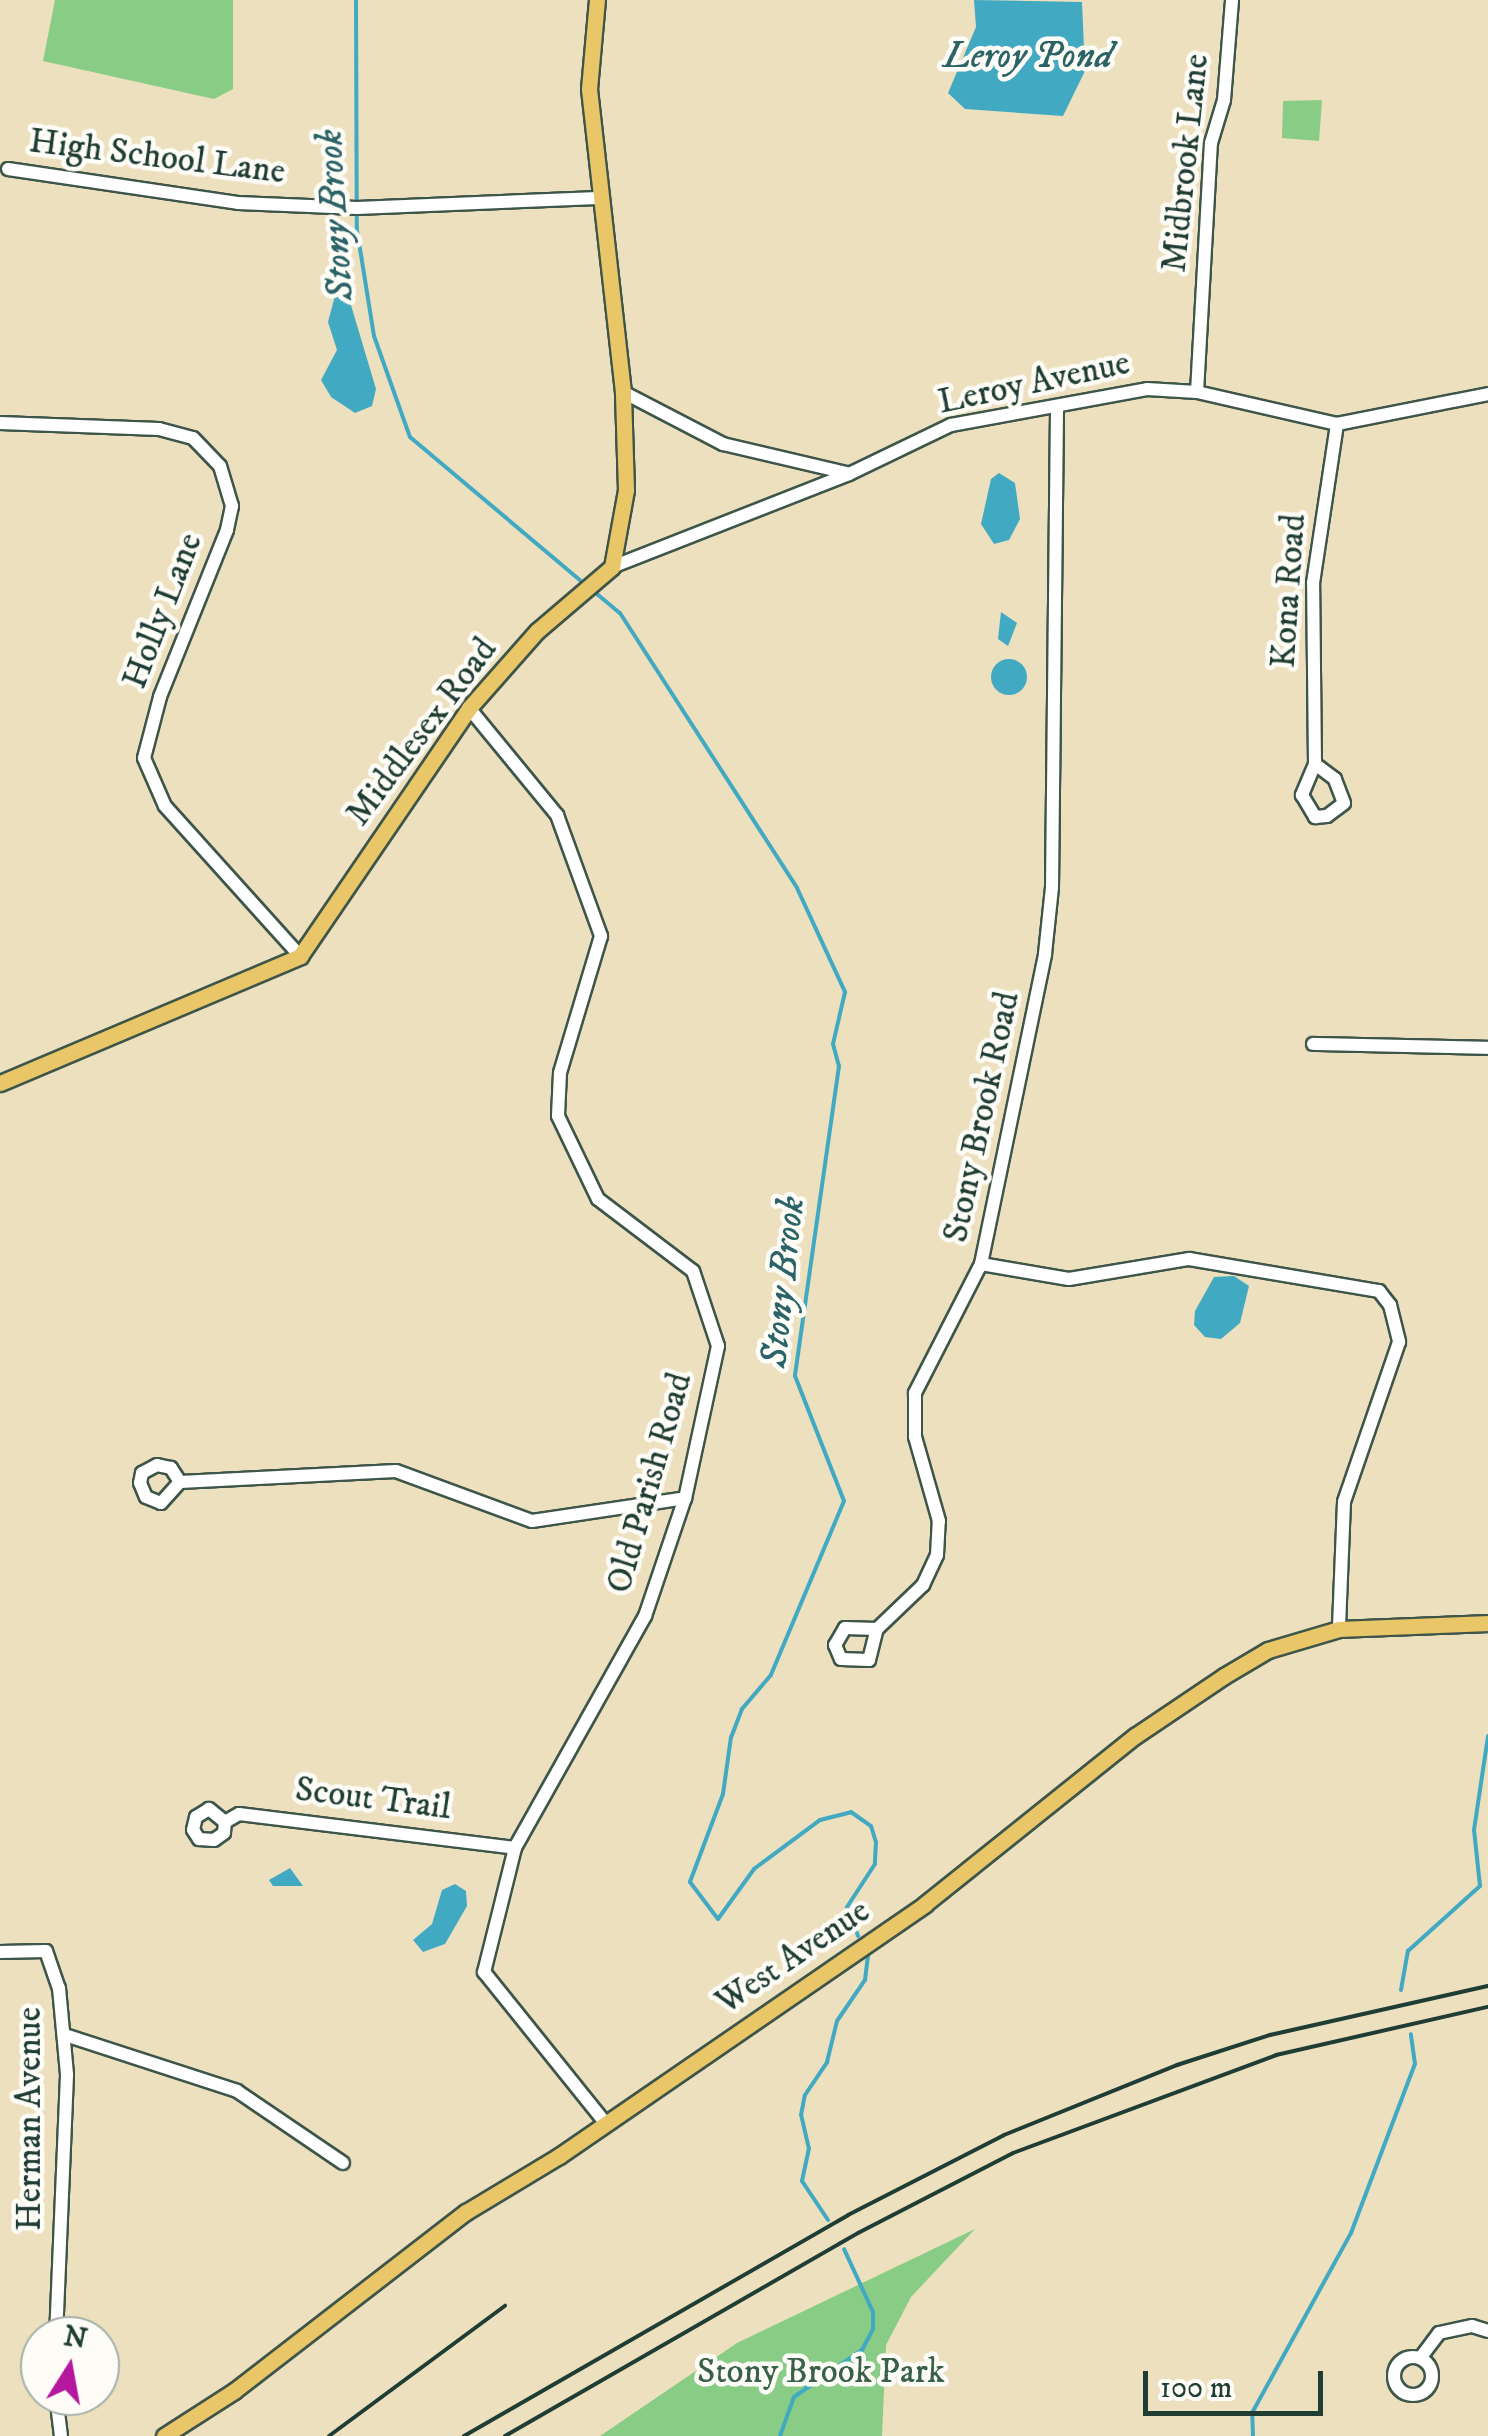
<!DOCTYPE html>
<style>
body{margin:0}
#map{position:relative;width:1488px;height:2436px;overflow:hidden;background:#ede0be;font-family:"IM FELL DW Pica",serif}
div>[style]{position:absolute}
.green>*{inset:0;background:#88cc85}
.water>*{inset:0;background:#42a9c2}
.round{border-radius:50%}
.stream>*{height:4px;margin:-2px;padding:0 2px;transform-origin:2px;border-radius:2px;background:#42a9c2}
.roads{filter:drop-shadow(2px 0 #3e5549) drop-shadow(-2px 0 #3e5549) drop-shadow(0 2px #3e5549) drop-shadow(0 -2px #3e5549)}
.minor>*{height:12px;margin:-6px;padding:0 6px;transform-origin:6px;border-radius:6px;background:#fff}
.minor>.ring{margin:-6px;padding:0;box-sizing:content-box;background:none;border:12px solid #fff;border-radius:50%}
.major>*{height:15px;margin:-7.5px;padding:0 7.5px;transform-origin:7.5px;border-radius:7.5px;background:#e9c769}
.rail>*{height:4px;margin:-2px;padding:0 2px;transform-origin:2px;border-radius:2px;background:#1f3d34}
span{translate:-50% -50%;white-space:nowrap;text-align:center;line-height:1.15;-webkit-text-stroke:9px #fdfcf7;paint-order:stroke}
.street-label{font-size:35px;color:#1f3d34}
.park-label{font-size:35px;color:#396148}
.water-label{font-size:38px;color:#2b6366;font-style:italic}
.north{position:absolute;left:20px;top:2316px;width:100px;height:100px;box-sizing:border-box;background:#fdfcf7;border:2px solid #a4b0a9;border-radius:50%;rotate:11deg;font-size:28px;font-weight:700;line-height:40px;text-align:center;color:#1f3d34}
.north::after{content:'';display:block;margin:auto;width:35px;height:45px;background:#b5179e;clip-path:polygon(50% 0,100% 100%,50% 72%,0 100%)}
.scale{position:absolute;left:1143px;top:2371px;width:180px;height:45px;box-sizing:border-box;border:5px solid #1f3d34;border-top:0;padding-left:12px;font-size:30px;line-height:35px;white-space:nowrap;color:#1f3d34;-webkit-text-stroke:8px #fdfcf7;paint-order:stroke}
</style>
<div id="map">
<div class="green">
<i style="clip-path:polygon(55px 0,233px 0,233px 89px,214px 99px,43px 61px)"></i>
<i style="clip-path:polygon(1322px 100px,1319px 141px,1282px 138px,1283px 101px)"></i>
<i style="clip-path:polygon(975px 2229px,911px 2297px,886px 2345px,882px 2436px,600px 2436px,737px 2343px)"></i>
</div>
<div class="water">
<i style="clip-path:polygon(974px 0,1082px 2px,1085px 71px,1063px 116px,965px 109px,948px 93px,976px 27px)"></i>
<i style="clip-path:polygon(345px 285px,376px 389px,372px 406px,355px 413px,331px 397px,321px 380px,337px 350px,328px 322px,336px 292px)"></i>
<i style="clip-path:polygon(999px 473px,1015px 483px,1020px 519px,1009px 540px,994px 544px,981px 524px,991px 479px)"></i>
<i style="clip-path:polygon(1001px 612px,1017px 623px,1008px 646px,998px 639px)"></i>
<i class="round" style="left:991px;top:659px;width:36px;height:36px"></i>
<i style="clip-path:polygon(1234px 1276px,1249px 1286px,1240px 1323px,1221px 1339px,1205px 1337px,1194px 1325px,1195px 1311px,1214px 1277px)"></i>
<i style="clip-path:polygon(290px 1868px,303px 1886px,273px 1886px,269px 1880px)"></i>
<i style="clip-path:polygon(455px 1884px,466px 1891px,467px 1906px,445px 1944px,423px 1952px,413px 1940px,432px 1924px,442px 1890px)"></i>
</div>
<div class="stream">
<i style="left:356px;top:0;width:230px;rotate:89.8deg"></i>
<i style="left:357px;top:230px;width:107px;rotate:80.9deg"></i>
<i style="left:374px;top:336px;width:107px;rotate:70.4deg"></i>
<i style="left:410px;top:437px;width:222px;rotate:40.1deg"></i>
<i style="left:597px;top:594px;width:30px;rotate:40deg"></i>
<i style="left:620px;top:613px;width:327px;rotate:57.2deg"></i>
<i style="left:797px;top:888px;width:115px;rotate:65.2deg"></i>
<i style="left:845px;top:992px;width:53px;rotate:103deg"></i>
<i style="left:833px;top:1044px;width:23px;rotate:75deg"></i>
<i style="left:839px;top:1066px;width:313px;rotate:98.1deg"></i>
<i style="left:795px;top:1376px;width:134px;rotate:68.6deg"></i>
<i style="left:844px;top:1501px;width:189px;rotate:112.8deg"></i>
<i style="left:771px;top:1675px;width:45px;rotate:130.5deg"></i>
<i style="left:742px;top:1709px;width:30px;rotate:111deg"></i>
<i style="left:731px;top:1737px;width:58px;rotate:98deg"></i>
<i style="left:723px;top:1794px;width:94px;rotate:110.6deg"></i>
<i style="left:690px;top:1882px;width:46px;rotate:52.9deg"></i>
<i style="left:718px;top:1919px;width:62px;rotate:-54.2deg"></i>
<i style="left:754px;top:1869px;width:82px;rotate:-36.6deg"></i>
<i style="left:820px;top:1820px;width:32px;rotate:-14deg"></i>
<i style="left:851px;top:1812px;width:24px;rotate:35deg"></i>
<i style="left:871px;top:1826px;width:17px;rotate:73deg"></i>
<i style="left:876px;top:1842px;width:22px;rotate:93deg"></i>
<i style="left:875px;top:1864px;width:51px;rotate:123.1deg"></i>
<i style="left:847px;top:1907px;width:31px;rotate:69deg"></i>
<i style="left:1401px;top:1990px;width:40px;rotate:-80deg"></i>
<i style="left:1408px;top:1951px;width:97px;rotate:-42.1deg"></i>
<i style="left:1480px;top:1886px;width:56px;rotate:-96.1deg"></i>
<i style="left:1474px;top:1830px;width:95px;rotate:-81.5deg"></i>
<i style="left:828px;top:2220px;width:47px;rotate:-123.7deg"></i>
<i style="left:802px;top:2181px;width:33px;rotate:-78deg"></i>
<i style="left:809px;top:2149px;width:35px;rotate:-103deg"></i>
<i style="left:801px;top:2115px;width:20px;rotate:-79deg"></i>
<i style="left:805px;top:2095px;width:40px;rotate:-56deg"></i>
<i style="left:827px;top:2062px;width:42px;rotate:-76.3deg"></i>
<i style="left:837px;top:2021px;width:50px;rotate:-55.7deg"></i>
<i style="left:865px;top:1980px;width:26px;rotate:-83deg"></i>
<i style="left:780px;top:2436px;width:41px;rotate:-70.3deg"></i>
<i style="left:794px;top:2397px;width:83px;rotate:-34.7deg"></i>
<i style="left:862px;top:2350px;width:24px;rotate:-62deg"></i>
<i style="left:873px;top:2329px;width:17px;rotate:-90deg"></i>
<i style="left:873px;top:2312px;width:69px;rotate:-114.7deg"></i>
<i style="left:1253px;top:2436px;width:23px;rotate:-92deg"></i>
<i style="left:1252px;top:2413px;width:205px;rotate:-61.2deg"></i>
<i style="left:1351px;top:2233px;width:181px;rotate:-69.3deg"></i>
<i style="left:1415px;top:2064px;width:30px;rotate:-98deg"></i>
</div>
<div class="roads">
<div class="minor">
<i style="left:8px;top:169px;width:232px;rotate:8.4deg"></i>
<i style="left:238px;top:203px;width:119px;rotate:2.4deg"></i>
<i style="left:357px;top:208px;width:241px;rotate:-2.4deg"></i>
<i style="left:623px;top:392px;width:113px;rotate:27.5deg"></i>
<i style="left:723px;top:444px;width:127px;rotate:13.2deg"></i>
<i style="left:1197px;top:392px;width:249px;rotate:-86.8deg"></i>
<i style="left:1211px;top:143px;width:45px;rotate:-73.2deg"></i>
<i style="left:1224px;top:100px;width:100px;rotate:-85.4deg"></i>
<i style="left:0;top:423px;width:159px;rotate:2.2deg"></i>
<i style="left:159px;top:429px;width:35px;rotate:15deg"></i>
<i style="left:193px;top:438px;width:39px;rotate:46deg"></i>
<i style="left:220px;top:466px;width:42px;rotate:73.3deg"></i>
<i style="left:232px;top:506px;width:25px;rotate:102deg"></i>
<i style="left:227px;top:530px;width:180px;rotate:111.9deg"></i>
<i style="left:160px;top:697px;width:63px;rotate:104.7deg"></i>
<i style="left:144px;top:758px;width:52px;rotate:66.4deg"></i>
<i style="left:165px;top:806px;width:202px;rotate:48deg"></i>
<i style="left:612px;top:567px;width:255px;rotate:-21.4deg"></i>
<i style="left:849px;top:474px;width:113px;rotate:-25.7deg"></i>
<i style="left:951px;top:425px;width:199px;rotate:-10.4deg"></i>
<i style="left:1147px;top:389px;width:50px;rotate:3.4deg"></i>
<i style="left:1197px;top:392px;width:144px;rotate:12.9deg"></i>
<i style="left:1337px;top:424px;width:154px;rotate:-11.2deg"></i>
<i style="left:469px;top:708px;width:139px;rotate:50.6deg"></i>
<i style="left:557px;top:815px;width:129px;rotate:70deg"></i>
<i style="left:601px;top:936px;width:143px;rotate:106.7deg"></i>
<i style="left:560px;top:1073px;width:43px;rotate:92.7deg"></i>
<i style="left:558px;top:1116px;width:92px;rotate:64.3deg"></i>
<i style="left:598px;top:1199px;width:119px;rotate:37.2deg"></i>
<i style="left:693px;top:1271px;width:79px;rotate:71.6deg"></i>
<i style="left:718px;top:1346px;width:156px;rotate:102.2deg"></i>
<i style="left:685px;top:1498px;width:125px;rotate:108.7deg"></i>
<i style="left:645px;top:1616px;width:266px;rotate:119.3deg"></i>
<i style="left:515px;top:1848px;width:128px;rotate:104deg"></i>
<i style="left:484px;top:1972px;width:191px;rotate:51.2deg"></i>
<i style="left:1315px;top:764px;width:34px;rotate:113deg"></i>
<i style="left:1302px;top:795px;width:26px;rotate:59deg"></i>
<i style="left:1315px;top:817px;width:12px;rotate:-5deg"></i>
<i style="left:1327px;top:816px;width:21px;rotate:-37deg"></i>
<i style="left:1344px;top:803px;width:26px;rotate:-111deg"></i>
<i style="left:1335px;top:779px;width:25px;rotate:-143deg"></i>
<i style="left:1315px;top:764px;width:181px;rotate:-90.6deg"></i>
<i style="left:1313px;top:583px;width:161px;rotate:-81.4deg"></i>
<i style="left:1313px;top:1044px;width:175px;rotate:1.3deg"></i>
<i style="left:981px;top:1264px;width:89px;rotate:9.7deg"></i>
<i style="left:1069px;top:1279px;width:122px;rotate:-9.5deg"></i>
<i style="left:1189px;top:1259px;width:193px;rotate:9.6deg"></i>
<i style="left:1379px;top:1291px;width:18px;rotate:52deg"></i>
<i style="left:1390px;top:1305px;width:38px;rotate:76deg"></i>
<i style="left:1399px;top:1342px;width:169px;rotate:109deg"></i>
<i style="left:1344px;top:1502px;width:127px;rotate:92.3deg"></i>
<i style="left:180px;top:1482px;width:17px;rotate:-123deg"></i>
<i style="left:171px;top:1468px;width:14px;rotate:-168deg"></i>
<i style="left:157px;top:1465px;width:17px;rotate:152deg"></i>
<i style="left:142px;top:1473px;width:10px;rotate:101deg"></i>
<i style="left:140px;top:1483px;width:15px;rotate:67deg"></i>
<i style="left:146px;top:1497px;width:16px;rotate:22deg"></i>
<i style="left:161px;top:1503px;width:28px;rotate:-48deg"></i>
<i style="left:180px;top:1482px;width:216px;rotate:-2.9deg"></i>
<i style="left:396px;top:1471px;width:145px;rotate:20.2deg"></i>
<i style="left:532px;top:1521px;width:155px;rotate:-8.5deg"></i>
<i style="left:877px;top:1629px;width:32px;rotate:-178deg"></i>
<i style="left:845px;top:1628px;width:20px;rotate:120deg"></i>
<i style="left:835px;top:1645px;width:15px;rotate:67deg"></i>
<i style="left:841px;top:1659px;width:28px;rotate:2deg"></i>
<i style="left:869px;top:1660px;width:32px;rotate:-76deg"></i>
<i style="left:877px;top:1629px;width:64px;rotate:-43.7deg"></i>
<i style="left:923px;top:1585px;width:33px;rotate:-65deg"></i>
<i style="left:937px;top:1555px;width:34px;rotate:-87deg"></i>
<i style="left:939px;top:1521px;width:87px;rotate:-105.9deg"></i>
<i style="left:915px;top:1437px;width:44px;rotate:-90deg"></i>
<i style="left:915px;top:1393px;width:145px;rotate:-62.9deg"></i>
<i style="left:981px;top:1264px;width:317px;rotate:-78.3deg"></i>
<i style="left:1045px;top:954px;width:67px;rotate:-84deg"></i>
<i style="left:1052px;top:887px;width:481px;rotate:-89.4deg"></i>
<i style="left:225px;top:1822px;width:21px;rotate:-141deg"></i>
<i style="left:209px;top:1809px;width:15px;rotate:148deg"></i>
<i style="left:196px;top:1817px;width:13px;rotate:103deg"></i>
<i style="left:193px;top:1830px;width:11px;rotate:56deg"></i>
<i style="left:199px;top:1839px;width:15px;rotate:4deg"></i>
<i style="left:214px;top:1840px;width:12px;rotate:-35deg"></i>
<i style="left:224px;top:1833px;width:11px;rotate:-85deg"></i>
<i style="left:225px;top:1822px;width:16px;rotate:-30deg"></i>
<i style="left:239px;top:1814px;width:278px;rotate:7deg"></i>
<i style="left:0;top:1952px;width:46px;rotate:-1.2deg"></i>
<i style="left:46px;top:1951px;width:39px;rotate:71deg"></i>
<i style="left:59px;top:1988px;width:87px;rotate:84.7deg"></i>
<i style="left:67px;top:2075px;width:261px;rotate:92.4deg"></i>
<i style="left:65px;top:2035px;width:181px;rotate:18deg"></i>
<i style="left:237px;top:2091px;width:128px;rotate:34.2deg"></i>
<i class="ring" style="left:1394px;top:2357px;width:26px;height:26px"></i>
<i style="left:1421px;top:2357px;width:30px;rotate:-53deg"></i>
<i style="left:1439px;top:2333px;width:34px;rotate:-12deg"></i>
<i style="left:1472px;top:2326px;width:17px;rotate:17deg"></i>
<i style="left:56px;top:2396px;width:40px;rotate:82.9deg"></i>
</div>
<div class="major">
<i style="left:0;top:1083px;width:326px;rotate:-22.9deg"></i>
<i style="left:300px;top:956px;width:300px;rotate:-55.7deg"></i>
<i style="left:469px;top:708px;width:103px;rotate:-48.6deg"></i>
<i style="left:537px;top:631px;width:99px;rotate:-40.5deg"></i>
<i style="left:612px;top:567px;width:78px;rotate:-79.7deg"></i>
<i style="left:626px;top:490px;width:98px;rotate:-91.8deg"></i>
<i style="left:623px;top:392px;width:305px;rotate:-96.4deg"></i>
<i style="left:589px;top:89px;width:89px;rotate:-84.9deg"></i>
<i style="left:164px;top:2436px;width:83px;rotate:-32.7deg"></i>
<i style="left:234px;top:2391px;width:293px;rotate:-37.7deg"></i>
<i style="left:466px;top:2212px;width:109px;rotate:-31.1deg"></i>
<i style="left:559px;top:2156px;width:444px;rotate:-34.5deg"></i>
<i style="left:925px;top:1904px;width:269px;rotate:-38.7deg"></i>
<i style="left:1135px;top:1736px;width:107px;rotate:-34deg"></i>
<i style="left:1224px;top:1676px;width:51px;rotate:-30.6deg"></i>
<i style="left:1268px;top:1650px;width:74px;rotate:-16.5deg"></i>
<i style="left:1339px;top:1629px;width:149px;rotate:-2.3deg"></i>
</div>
</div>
<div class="rail">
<i style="left:329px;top:2436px;width:219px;rotate:-36.5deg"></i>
<i style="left:464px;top:2436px;width:443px;rotate:-29.9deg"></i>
<i style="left:848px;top:2215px;width:175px;rotate:-27.1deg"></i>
<i style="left:1004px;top:2135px;width:187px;rotate:-22deg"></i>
<i style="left:1177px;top:2065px;width:98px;rotate:-17.9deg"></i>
<i style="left:1270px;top:2035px;width:223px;rotate:-12.7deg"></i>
<i style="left:505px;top:2436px;width:407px;rotate:-29.9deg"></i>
<i style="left:858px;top:2233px;width:174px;rotate:-27.3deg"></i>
<i style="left:1013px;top:2153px;width:281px;rotate:-20.4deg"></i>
<i style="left:1276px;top:2055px;width:217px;rotate:-12.8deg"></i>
</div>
<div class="street-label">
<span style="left:157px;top:157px;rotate:7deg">High School Lane</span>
<span style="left:1186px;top:163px;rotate:-84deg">Midbrook Lane</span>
<span style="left:1034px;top:383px;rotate:-12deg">Leroy Avenue</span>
<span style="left:1289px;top:591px;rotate:-86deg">Kona Road</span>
<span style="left:163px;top:611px;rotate:-69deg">Holly Lane</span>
<span style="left:422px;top:732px;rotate:-53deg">Middlesex Road</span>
<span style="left:982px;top:1117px;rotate:-78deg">Stony Brook Road</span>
<span style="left:650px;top:1483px;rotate:-74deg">Old Parish Road</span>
<span style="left:373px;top:1799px;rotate:7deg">Scout Trail</span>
<span style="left:793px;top:1957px;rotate:-34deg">West Avenue</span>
<span style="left:30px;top:2119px;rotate:-90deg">Herman Avenue</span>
</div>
<div class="park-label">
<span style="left:821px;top:2372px">Stony Brook Park</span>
</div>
<div class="water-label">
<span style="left:1028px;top:57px">Leroy Pond</span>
<span style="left:336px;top:215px;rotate:-94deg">Stony Brook</span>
<span style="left:784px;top:1282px;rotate:-84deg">Stony Brook</span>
</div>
<div class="north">N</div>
<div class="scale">100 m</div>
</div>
